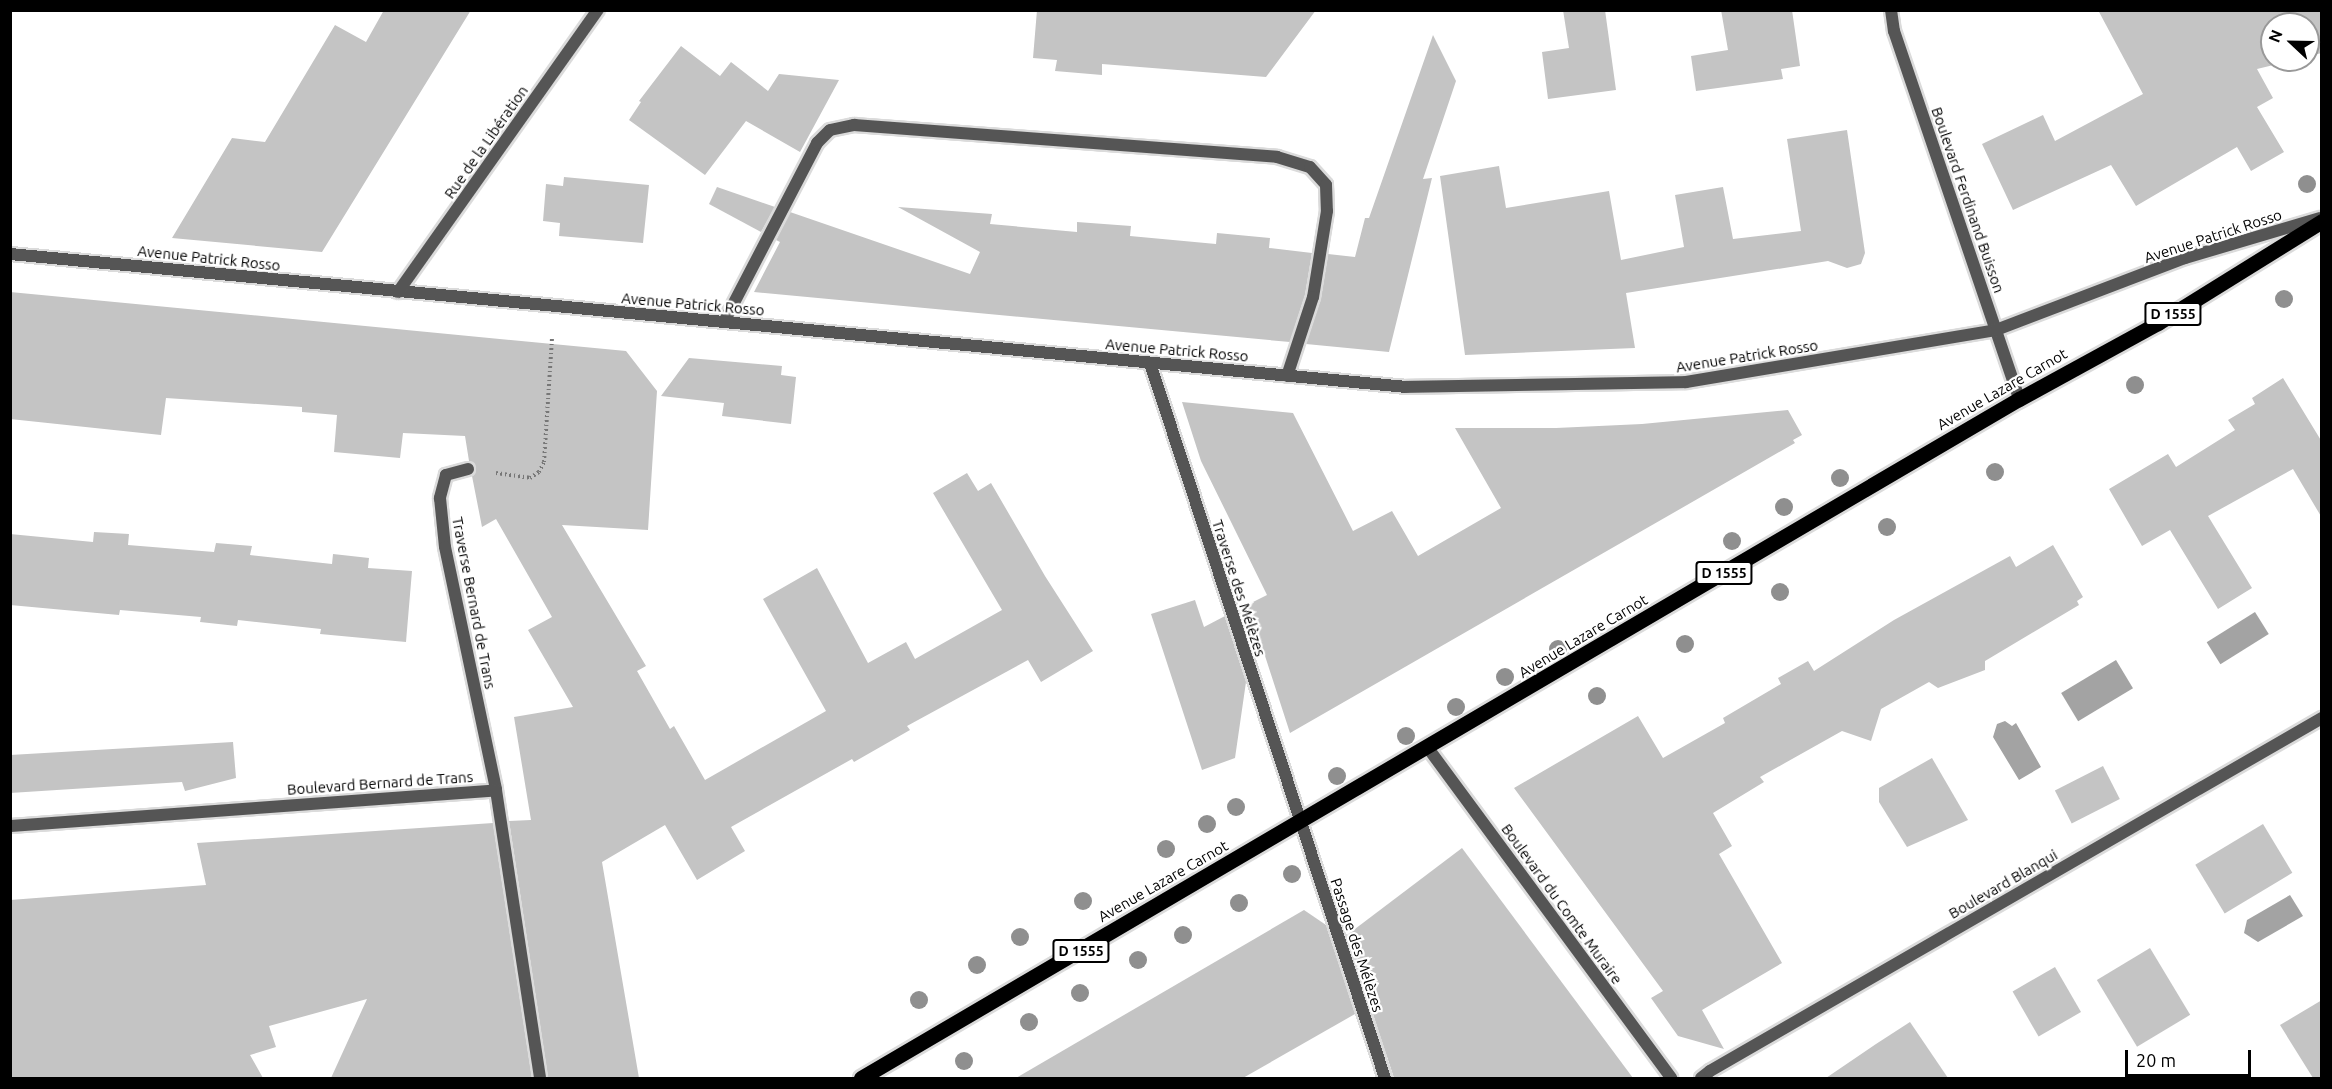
<!DOCTYPE html>
<meta charset="utf-8">
<style>
body{margin:0}
#map{position:relative;width:2332px;height:1089px;overflow:hidden;background:#fff;font-family:Ubuntu,sans-serif}
div>[style]{position:absolute}
.water>*{inset:0;background:#a3a3a3;transform-origin:0 0}
.building>*{inset:0;background:#c4c4c4;transform-origin:0 0}
.path>*{height:4px;margin-top:-2px;transform-origin:0;background:repeating-linear-gradient(90deg,#777 0 1.5px,transparent 0 4.5px)}
.roads{filter:drop-shadow(2px 0 #dbdbdb) drop-shadow(-2px 0 #dbdbdb) drop-shadow(0 2px #dbdbdb) drop-shadow(0 -2px #dbdbdb)}
.service>*{height:12px;margin:-6px;padding:0 6px;transform-origin:6px;border-radius:6px;background:#555}
.minor>*{height:12px;margin:-6px;padding:0 6px;transform-origin:6px;border-radius:6px;background:#555}
.tertiary>*{height:12px;margin:-6px;padding:0 6px;transform-origin:6px;border-radius:6px;background:#555}
.primary>*{height:15px;margin:-7.5px;padding:0 7.5px;transform-origin:7.5px;border-radius:7.5px;background:#000}
.trees>*{width:18px;height:18px;margin:-9px;border-radius:50%;background:#8f8f8f}
span{translate:-50% -50%;white-space:nowrap;text-align:center;line-height:1.15;-webkit-text-stroke:4.5px #fff;paint-order:stroke}
.shield-label span{padding:2px 4px;background:#fff;border:2px solid;border-radius:4px;-webkit-text-stroke-width:0}
.shield-label{font-size:14px;color:#000;font-weight:700}
.street-label{font-size:15px;color:#000}
.frame{position:absolute;inset:0;border:12px solid #000;pointer-events:none}
.north{position:absolute;left:2260px;top:12px;width:60px;height:60px;box-sizing:border-box;background:#fff;border:2px solid #999;border-radius:50%;rotate:292deg;font-size:16px;font-weight:700;line-height:24px;text-align:center;color:#000}
.north::after{content:'';display:block;margin:auto;width:21px;height:27px;background:#000;clip-path:polygon(50% 0,100% 100%,50% 72%,0 100%)}
.scale{position:absolute;left:2125px;top:1050px;width:126px;height:27px;box-sizing:border-box;border:3px solid #000;border-top:0;padding-left:8px;font-size:18px;line-height:21px;white-space:nowrap;color:#000;-webkit-text-stroke:4px #fff;paint-order:stroke}
</style>
<div id="map">
<div class="water">
<i style="left:2255px;top:612px;width:26px;height:57px;rotate:58deg"></i>
<i style="left:2116px;top:660px;width:33px;height:64px;rotate:59deg"></i>
<i style="clip-path:polygon(2005px 721px,2012px 726px,2016px 723px,2041px 767px,2019px 780px,1993px 737px,1997px 724px)"></i>
<i style="clip-path:polygon(2290px 895px,2303px 916px,2258px 942px,2244px 933px,2247px 920px)"></i>
</div>
<div class="building">
<i style="clip-path:polygon(384px 10px,471px 10px,322px 252px,172px 238px,232px 138px,265px 142px,335px 25px,366px 42px)"></i>
<i style="clip-path:polygon(1037px 10px,1316px 10px,1266px 77px,1102px 64px,1102px 75px,1055px 71px,1057px 60px,1033px 58px)"></i>
<i style="clip-path:polygon(1563px 10px,1605px 10px,1616px 90px,1548px 99px,1542px 52px,1569px 48px)"></i>
<i style="clip-path:polygon(1721px 10px,1792px 10px,1800px 66px,1781px 69px,1783px 79px,1696px 91px,1691px 56px,1728px 50px)"></i>
<i style="clip-path:polygon(2098px 10px,2322px 10px,2322px 53px,2308px 56px,2308px 24px,2272px 24px,2272px 60px,2294px 60px,2257px 69px,2273px 98px,2257px 107px,2284px 152px,2251px 171px,2237px 147px,2136px 206px,2111px 165px,2013px 210px,1982px 144px,2043px 115px,2055px 141px,2143px 94px)"></i>
<i style="clip-path:polygon(1433px 35px,1456px 81px,1423px 179px,1432px 178px,1389px 352px,1306px 344px,1321px 298px,1328px 254px,1355px 257px,1365px 218px,1369px 218px)"></i>
<i style="clip-path:polygon(681px 46px,720px 76px,731px 62px,768px 91px,779px 74px,839px 80px,800px 152px,746px 121px,705px 175px,629px 120px,641px 102px,639px 101px)"></i>
<i style="clip-path:polygon(1847px 130px,1865px 253px,1861px 264px,1847px 268px,1828px 261px,1626px 293px,1635px 348px,1465px 355px,1440px 176px,1499px 166px,1506px 208px,1609px 191px,1621px 260px,1684px 247px,1675px 195px,1723px 187px,1733px 239px,1801px 231px,1787px 139px)"></i>
<i style="clip-path:polygon(564px 177px,649px 185px,643px 243px,559px 236px,560px 223px,543px 221px,546px 184px,563px 186px)"></i>
<i style="clip-path:polygon(717px 187px,775px 207px,761px 232px,709px 204px)"></i>
<i style="clip-path:polygon(898px 207px,992px 214px,990px 224px,1077px 232px,1077px 222px,1131px 226px,1130px 236px,1216px 244px,1217px 233px,1270px 238px,1269px 248px,1312px 253px,1305px 295px,1290px 342px,754px 292px,780px 242px,776px 240px,790px 212px,970px 274px,980px 252px)"></i>
<i style="clip-path:polygon(10px 292px,626px 351px,657px 391px,648px 530px,562px 525px,646px 666px,637px 671px,670px 729px,674px 726px,705px 780px,826px 711px,763px 599px,817px 568px,868px 663px,906px 642px,915px 659px,1002px 610px,933px 493px,967px 473px,978px 491px,991px 483px,1045px 576px,1093px 651px,1041px 682px,1028px 660px,907px 726px,910px 730px,854px 762px,852px 759px,731px 827px,745px 851px,697px 880px,665px 825px,602px 862px,639px 1078px,548px 1078px,509px 821px,531px 820px,514px 717px,573px 707px,528px 630px,552px 617px,496px 519px,482px 527px,472px 476px,476px 467px,469px 461px,465px 436px,403px 433px,400px 458px,334px 452px,337px 415px,302px 412px,302px 407px,166px 398px,161px 435px,10px 419px)"></i>
<i style="clip-path:polygon(689px 358px,782px 366px,781px 375px,796px 377px,791px 424px,722px 416px,724px 403px,661px 396px)"></i>
<i style="clip-path:polygon(2283px 378px,2322px 442px,2322px 518px,2293px 469px,2208px 516px,2252px 588px,2218px 609px,2170px 530px,2142px 546px,2109px 489px,2168px 454px,2176px 467px,2235px 430px,2228px 420px,2255px 404px,2252px 398px)"></i>
<i style="clip-path:polygon(1182px 402px,1293px 413px,1353px 531px,1392px 511px,1418px 556px,1501px 508px,1455px 428px,1556px 428px,1642px 424px,1788px 410px,1802px 435px,1793px 440px,1795px 443px,1290px 733px,1255px 625px,1252px 646px,1239px 609px,1267px 595px,1201px 461px)"></i>
<i style="clip-path:polygon(94px 532px,129px 534px,128px 545px,214px 552px,216px 543px,252px 546px,250px 555px,332px 564px,333px 554px,369px 558px,368px 568px,412px 571px,406px 642px,320px 634px,321px 629px,238px 620px,237px 626px,200px 622px,201px 617px,120px 610px,119px 615px,10px 605px,10px 534px,93px 542px)"></i>
<i style="clip-path:polygon(2053px 545px,2083px 597px,2077px 601px,2079px 605px,1985px 661px,1985px 670px,1938px 688px,1929px 682px,1881px 709px,1871px 741px,1842px 731px,1760px 777px,1764px 782px,1713px 813px,1732px 846px,1719px 854px,1782px 963px,1702px 1010px,1724px 1049px,1678px 1036px,1651px 998px,1663px 991px,1514px 788px,1638px 716px,1663px 758px,1725px 723px,1723px 718px,1781px 684px,1778px 678px,1808px 661px,1814px 671px,1894px 620px,2010px 556px,2016px 567px)"></i>
<i style="clip-path:polygon(1195px 600px,1204px 627px,1225px 616px,1246px 682px,1235px 758px,1202px 770px,1151px 614px)"></i>
<i style="clip-path:polygon(233px 742px,236px 778px,185px 791px,182px 782px,10px 793px,10px 755px)"></i>
<i style="clip-path:polygon(1932px 758px,1968px 820px,1907px 847px,1879px 802px,1879px 788px)"></i>
<i style="left:2103px;top:766px;width:37px;height:54px;rotate:63deg"></i>
<i style="clip-path:polygon(493px 823px,532px 1078px,331px 1078px,367px 999px,269px 1026px,276px 1047px,250px 1055px,263px 1078px,10px 1078px,10px 900px,206px 885px,197px 843px)"></i>
<i style="left:2263px;top:824px;width:57px;height:79px;rotate:59deg"></i>
<i style="clip-path:polygon(1462px 848px,1633px 1078px,1394px 1078px,1347px 935px)"></i>
<i style="clip-path:polygon(1304px 910px,1326px 925px,1355px 1014px,1243px 1078px,1016px 1078px)"></i>
<i style="left:2150px;top:948px;width:78px;height:62px;rotate:59deg"></i>
<i style="left:2055px;top:967px;width:52px;height:49px;rotate:60deg"></i>
<i style="clip-path:polygon(2322px 1000px,2322px 1078px,2313px 1078px,2280px 1025px)"></i>
<i style="clip-path:polygon(1910px 1022px,1948px 1078px,1826px 1078px,1876px 1044px)"></i>
</div>
<div class="path">
<i style="left:496px;top:473px;width:34px;rotate:8deg"></i>
<i style="left:530px;top:478px;width:11px;rotate:-34deg"></i>
<i style="left:539px;top:472px;width:11px;rotate:-63deg"></i>
<i style="left:544px;top:462px;width:125px;rotate:-86.3deg"></i>
</div>
<div class="roads">
<div class="service">
<i style="left:724px;top:322px;width:202px;rotate:-62.5deg"></i>
<i style="left:817px;top:143px;width:18px;rotate:-45deg"></i>
<i style="left:830px;top:130px;width:25px;rotate:-12deg"></i>
<i style="left:854px;top:125px;width:424px;rotate:4.3deg"></i>
<i style="left:1277px;top:157px;width:34px;rotate:17deg"></i>
<i style="left:1310px;top:167px;width:24px;rotate:48deg"></i>
<i style="left:1326px;top:185px;width:26px;rotate:88deg"></i>
<i style="left:1327px;top:211px;width:87px;rotate:99.2deg"></i>
<i style="left:1313px;top:297px;width:83px;rotate:108.2deg"></i>
</div>
<div class="minor">
<i style="left:1891px;top:10px;width:21px;rotate:82deg"></i>
<i style="left:1894px;top:31px;width:389px;rotate:71.2deg"></i>
<i style="left:10px;top:254px;width:1402px;rotate:5.44deg"></i>
<i style="left:1406px;top:387px;width:280px;rotate:-1deg"></i>
<i style="left:1686px;top:382px;width:314px;rotate:-9.5deg"></i>
<i style="left:1996px;top:330px;width:202px;rotate:-20.9deg"></i>
<i style="left:2185px;top:258px;width:141px;rotate:-16.5deg"></i>
<i style="left:398px;top:292px;width:346px;rotate:-54.7deg"></i>
<i style="left:1150px;top:363px;width:753px;rotate:71.81deg"></i>
<i style="left:468px;top:469px;width:23px;rotate:165deg"></i>
<i style="left:446px;top:475px;width:24px;rotate:105deg"></i>
<i style="left:440px;top:498px;width:49px;rotate:84.2deg"></i>
<i style="left:445px;top:547px;width:248px;rotate:78.1deg"></i>
<i style="left:10px;top:826px;width:487px;rotate:-4.2deg"></i>
<i style="left:496px;top:790px;width:291px;rotate:81.3deg"></i>
<i style="left:1701px;top:1078px;width:11px;rotate:-38deg"></i>
<i style="left:1710px;top:1071px;width:707px;rotate:-29.98deg"></i>
</div>
<div class="tertiary">
<i style="left:1428px;top:748px;width:410px;rotate:53.6deg"></i>
</div>
<div class="primary">
<i style="left:861px;top:1078px;width:1342px;rotate:-30.39deg"></i>
<i style="left:2019px;top:399px;width:158px;rotate:-28.7deg"></i>
<i style="left:2158px;top:323px;width:193px;rotate:-31.9deg"></i>
</div>
</div>
<div class="trees">
<i style="left:2307px;top:184px"></i>
<i style="left:2284px;top:299px"></i>
<i style="left:2135px;top:385px"></i>
<i style="left:1995px;top:472px"></i>
<i style="left:1840px;top:478px"></i>
<i style="left:1784px;top:507px"></i>
<i style="left:1887px;top:527px"></i>
<i style="left:1732px;top:541px"></i>
<i style="left:1780px;top:592px"></i>
<i style="left:1685px;top:644px"></i>
<i style="left:1558px;top:649px"></i>
<i style="left:1505px;top:677px"></i>
<i style="left:1597px;top:696px"></i>
<i style="left:1456px;top:707px"></i>
<i style="left:1406px;top:736px"></i>
<i style="left:1337px;top:776px"></i>
<i style="left:1236px;top:807px"></i>
<i style="left:1207px;top:824px"></i>
<i style="left:1166px;top:849px"></i>
<i style="left:1292px;top:874px"></i>
<i style="left:1083px;top:901px"></i>
<i style="left:1239px;top:903px"></i>
<i style="left:1183px;top:935px"></i>
<i style="left:1020px;top:937px"></i>
<i style="left:1138px;top:960px"></i>
<i style="left:977px;top:965px"></i>
<i style="left:1080px;top:993px"></i>
<i style="left:919px;top:1000px"></i>
<i style="left:1029px;top:1022px"></i>
<i style="left:964px;top:1061px"></i>
</div>
<div class="shield-label">
<span style="left:2173px;top:314px">D 1555</span>
<span style="left:1724px;top:573px">D 1555</span>
<span style="left:1081px;top:951px">D 1555</span>
</div>
<div class="street-label">
<span style="left:486px;top:142px;rotate:-55deg">Rue de la Libération</span>
<span style="left:1968px;top:200px;rotate:71deg">Boulevard Ferdinand Buisson</span>
<span style="left:2213px;top:236px;rotate:-18deg">Avenue Patrick Rosso</span>
<span style="left:209px;top:258px;rotate:6deg">Avenue Patrick Rosso</span>
<span style="left:693px;top:304px;rotate:5deg">Avenue Patrick Rosso</span>
<span style="left:1177px;top:350px;rotate:5deg">Avenue Patrick Rosso</span>
<span style="left:1747px;top:356px;rotate:-9deg">Avenue Patrick Rosso</span>
<span style="left:2002px;top:389px;rotate:-30deg">Avenue Lazare Carnot</span>
<span style="left:1239px;top:588px;rotate:72deg">Traverse des Mélèzes</span>
<span style="left:474px;top:603px;rotate:79deg">Traverse Bernard de Trans</span>
<span style="left:1583px;top:636px;rotate:-31deg">Avenue Lazare Carnot</span>
<span style="left:380px;top:783px;rotate:-4deg">Boulevard Bernard de Trans</span>
<span style="left:1163px;top:881px;rotate:-30deg">Avenue Lazare Carnot</span>
<span style="left:2003px;top:884px;rotate:-30deg">Boulevard Blanqui</span>
<span style="left:1562px;top:904px;rotate:54deg">Boulevard du Comte Muraire</span>
<span style="left:1357px;top:945px;rotate:72deg">Passage des Mélèzes</span>
</div>
<div class="frame"></div>
<div class="north">N</div>
<div class="scale">20 m</div>
</div>
